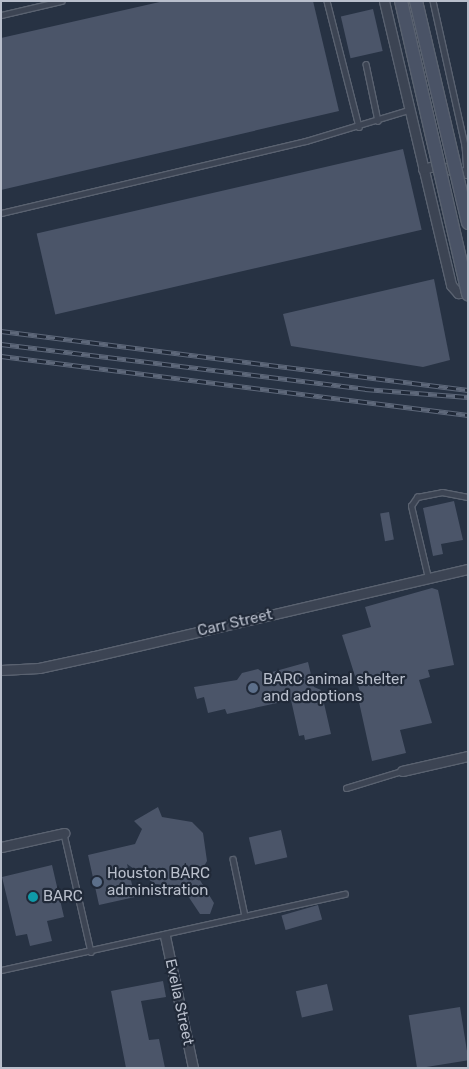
<!DOCTYPE html>
<style>
body{margin:0}
#map{position:relative;width:469px;height:1069px;overflow:hidden;background:#273243;font-family:Rubik,sans-serif}
div>[style]{position:absolute}
.building>*{inset:0;background:#4b5569;transform-origin:0 0}
.roads{filter:drop-shadow(1px 0 #5a6270) drop-shadow(-1px 0 #5a6270) drop-shadow(0 1px #5a6270) drop-shadow(0 -1px #5a6270)}
.lane>*{height:4.5px;margin:-2.25px;padding:0 2.25px;transform-origin:2.25px;border-radius:2.25px;background:#3c4453}
.street>*{height:9px;margin:-4.5px;padding:0 4.5px;transform-origin:4.5px;border-radius:4.5px;background:#3c4453}
.rail>*{height:5px;margin-top:-2.5px;transform-origin:0;background:repeating-linear-gradient(90deg,#202938 0 9px,#5e687a 0 18px);box-sizing:border-box;border-block:1px solid #5e687a}
.bridges{filter:drop-shadow(1px 0 #5a6270) drop-shadow(-1px 0 #5a6270) drop-shadow(0 1px #5a6270) drop-shadow(0 -1px #5a6270)}
.secondary-bridge>*{height:12px;margin:-6px;padding:0 6px;transform-origin:6px;border-radius:6px;background:#4a5366}
.dots>*{width:14px;height:14px;translate:-50% -50%;box-sizing:border-box;border:2px solid #202938;border-radius:50%}
span{translate:-50% -50%;white-space:nowrap;text-align:center;line-height:1.15;-webkit-text-stroke:4.5px #202938;paint-order:stroke}
.street-label{font-size:15px;color:#b9bfcc}
.poi-label{font-size:15px;color:#b9bfcc}
.left{translate:0 -50%;text-align:left}
.frame{position:absolute;inset:0;border:2px solid #b9bfcc;pointer-events:none}
</style>
<div id="map">
<div class="building">
<i style="clip-path:polygon(164px 1px,313px 1px,339px 111px,1px 190px,1px 38px)"></i>
<i style="left:373px;top:9px;width:43px;height:33px;rotate:77deg"></i>
<i style="left:403px;top:149px;width:83px;height:376px;rotate:77deg"></i>
<i style="clip-path:polygon(434px 279px,450px 360px,423px 367px,291px 346px,283px 314px)"></i>
<i style="clip-path:polygon(454px 501px,463px 540px,441px 544px,443px 554px,433px 556px,423px 508px)"></i>
<i style="left:389px;top:512px;width:28px;height:9px;rotate:80deg"></i>
<i style="clip-path:polygon(432px 588px,438px 590px,454px 665px,428px 670px,430px 677px,419px 680px,432px 723px,400px 730px,406px 753px,372px 761px,357px 693px,360px 692px,342px 635px,371px 627px,365px 607px)"></i>
<i style="clip-path:polygon(308px 662px,314px 687px,321px 690px,331px 734px,305px 740px,304px 735px,299px 736px,291px 700px,227px 714px,225px 709px,208px 713px,204px 697px,197px 699px,194px 687px,237px 680px,242px 673px,258px 669px,265px 674px)"></i>
<i style="clip-path:polygon(158px 807px,162px 817px,192px 822px,203px 833px,207px 861px,198px 877px,214px 903px,210px 914px,200px 914px,182px 887px,155px 884px,127px 864px,135px 897px,99px 905px,88px 855px,135px 844px,142px 829px,134px 821px)"></i>
<i style="left:281px;top:830px;width:28px;height:33px;rotate:77deg"></i>
<i style="clip-path:polygon(52px 865px,64px 917px,47px 921px,52px 941px,30px 946px,27px 934px,16px 936px,2px 877px)"></i>
<i style="left:318px;top:905px;width:15px;height:38px;rotate:74deg"></i>
<i style="clip-path:polygon(163px 981px,166px 997px,141px 1001px,149px 1040px,159px 1039px,165px 1068px,126px 1068px,111px 991px)"></i>
<i style="left:327px;top:984px;width:27px;height:32px;rotate:77deg"></i>
<i style="left:460px;top:1007px;width:54px;height:52px;rotate:81deg"></i>
</div>
<div class="roads">
<div class="lane">
<i style="left:327px;top:1px;width:130px;rotate:75.7deg"></i>
<i style="left:433px;top:1px;width:148px;rotate:77.5deg"></i>
<i style="left:465px;top:145px;width:28px;rotate:86deg"></i>
<i style="left:1px;top:15px;width:62px;rotate:-13.1deg"></i>
<i style="left:366px;top:64px;width:58px;rotate:78.1deg"></i>
<i style="left:1px;top:213px;width:313px;rotate:-13.3deg"></i>
<i style="left:306px;top:141px;width:108px;rotate:-16.8deg"></i>
<i style="left:428px;top:578px;width:74px;rotate:-103.3deg"></i>
<i style="left:411px;top:506px;width:11px;rotate:-56deg"></i>
<i style="left:417px;top:497px;width:25px;rotate:-11deg"></i>
<i style="left:442px;top:492px;width:26px;rotate:11deg"></i>
<i style="left:346px;top:788px;width:59px;rotate:-16.9deg"></i>
<i style="left:64px;top:834px;width:121px;rotate:77.1deg"></i>
<i style="left:233px;top:859px;width:58px;rotate:78.1deg"></i>
<i style="left:1px;top:970px;width:352px;rotate:-12.5deg"></i>
</div>
<div class="street">
<i style="left:384px;top:1px;width:292px;rotate:76.7deg"></i>
<i style="left:451px;top:285px;width:11px;rotate:49deg"></i>
<i style="left:458px;top:293px;width:10px"></i>
<i style="left:423px;top:169px;width:11px;rotate:-15deg"></i>
<i style="left:434px;top:166px;width:35px;rotate:12deg"></i>
<i style="left:1px;top:670px;width:38px;rotate:-3deg"></i>
<i style="left:39px;top:668px;width:56px;rotate:-12.3deg"></i>
<i style="left:94px;top:656px;width:384px;rotate:-13.1deg"></i>
<i style="left:402px;top:771px;width:68px;rotate:-12.8deg"></i>
<i style="left:1px;top:847px;width:65px;rotate:-12.5deg"></i>
<i style="left:165px;top:936px;width:135px;rotate:78deg"></i>
</div>
</div>
<div class="rail">
<i style="left:1px;top:331px;width:471px;rotate:7.2deg"></i>
<i style="left:1px;top:344px;width:367px;rotate:7deg"></i>
<i style="left:365px;top:389px;width:103px;rotate:4.4deg"></i>
<i style="left:1px;top:356px;width:471px;rotate:7.2deg"></i>
</div>
<div class="bridges">
<div class="secondary-bridge">
<i style="left:401px;top:1px;width:301px;rotate:77.1deg"></i>
<i style="left:416px;top:1px;width:228px;rotate:76.8deg"></i>
</div>
</div>
<div class="dots">
<i style="left:253px;top:688px;background:#5c6f8a"></i>
<i style="left:97px;top:882px;background:#5c6f8a"></i>
<i style="left:33px;top:897px;background:#0f9aa8"></i>
</div>
<div class="street-label">
<span style="left:235px;top:623px;rotate:-13deg">Carr Street</span>
<span style="left:179px;top:1002px;rotate:78deg">Evella Street</span>
</div>
<div class="poi-label">
<span class="left" style="left:263px;top:688px">BARC animal shelter<br>and adoptions</span>
<span class="left" style="left:107px;top:882px">Houston BARC<br>administration</span>
<span class="left" style="left:43px;top:897px">BARC</span>
</div>
<div class="frame"></div>
</div>
